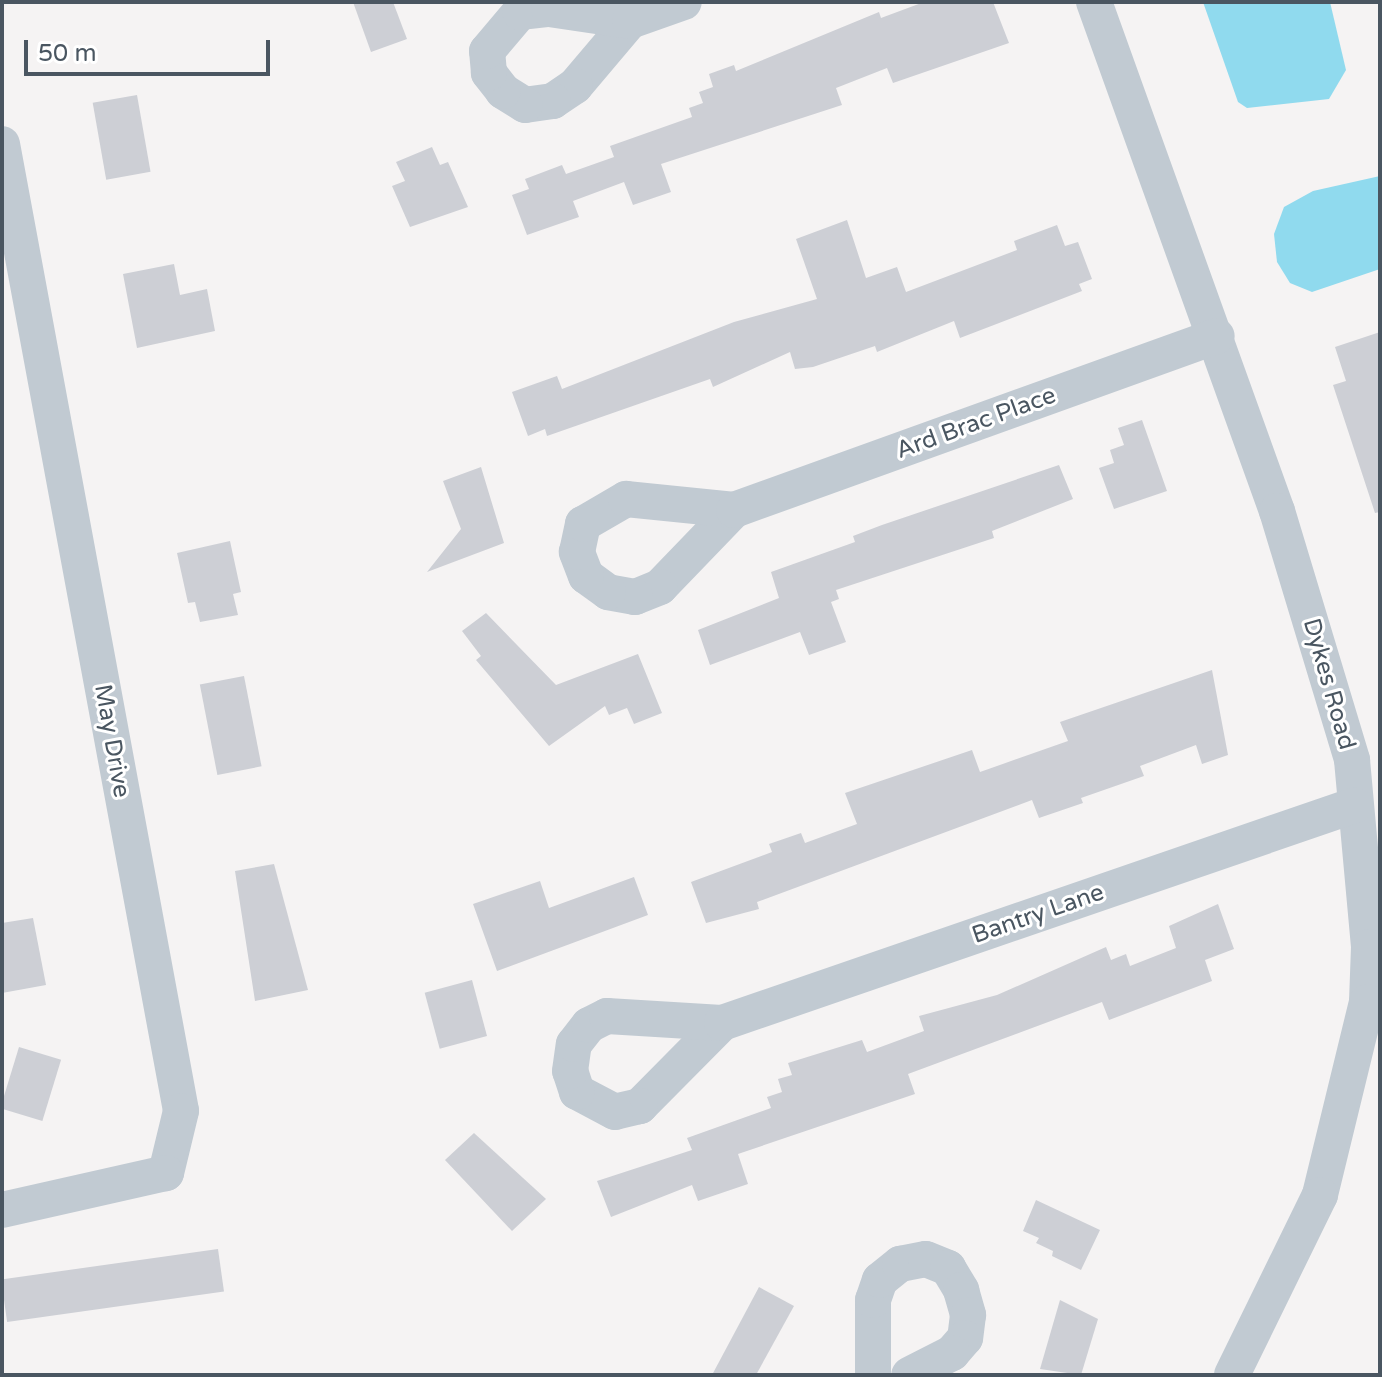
<!DOCTYPE html>
<style>
body{margin:0}
#map{position:relative;width:1382px;height:1377px;overflow:hidden;background:#f5f3f3;font-family:"Varela Round",sans-serif}
div>[style]{position:absolute}
.water>*{inset:0;background:#90daee}
.building>*{inset:0;background:#cdcfd5;transform-origin:0 0}
.minor>*{height:36px;margin:-18px;padding:0 18px;transform-origin:18px;border-radius:18px;background:#c1cad2}
span{translate:-50% -50%;white-space:nowrap;text-align:center;line-height:1.15;-webkit-text-stroke:6px #fff;paint-order:stroke}
.street-label{font-size:24px;color:#4a5661}
.frame{position:absolute;inset:0;border:4px solid #4a5661;pointer-events:none}
.scale{position:absolute;left:24px;top:40px;width:246px;height:36px;box-sizing:border-box;border:4px solid #4a5661;border-top:0;padding-left:10px;font-size:24px;line-height:28px;white-space:nowrap;color:#4a5661;-webkit-text-stroke:6px #fff;paint-order:stroke}
</style>
<div id="map">
<div class="water">
<i style="clip-path:polygon(1203px 2px,1330px 2px,1346px 70px,1329px 99px,1247px 108px,1238px 102px)"></i>
<i style="clip-path:polygon(1380px 176px,1380px 269px,1312px 292px,1290px 283px,1277px 262px,1274px 234px,1284px 207px,1313px 191px)"></i>
</div>
<div class="building">
<i style="clip-path:polygon(353px 2px,393px 2px,407px 39px,371px 52px)"></i>
<i style="clip-path:polygon(924px 2px,993px 2px,1009px 43px,893px 83px,887px 68px,836px 88px,842px 105px,661px 164px,671px 192px,633px 205px,624px 182px,573px 201px,579px 217px,527px 235px,512px 195px,529px 189px,525px 179px,562px 165px,566px 174px,614px 157px,610px 146px,692px 117px,689px 108px,703px 103px,699px 92px,713px 87px,709px 74px,734px 65px,736px 71px,879px 12px,881px 18px)"></i>
<i style="left:137px;top:95px;width:78px;height:45px;rotate:80deg"></i>
<i style="clip-path:polygon(432px 147px,440px 165px,448px 162px,468px 207px,410px 227px,392px 186px,405px 181px,396px 162px)"></i>
<i style="clip-path:polygon(847px 220px,866px 278px,897px 267px,906px 292px,1017px 250px,1014px 241px,1057px 225px,1065px 246px,1078px 242px,1092px 279px,1079px 284px,1082px 291px,960px 338px,954px 321px,877px 352px,875px 346px,813px 367px,795px 369px,790px 352px,713px 387px,710px 379px,547px 436px,545px 429px,528px 436px,512px 392px,557px 376px,562px 389px,734px 322px,817px 299px,796px 239px)"></i>
<i style="clip-path:polygon(174px 264px,180px 295px,207px 289px,215px 331px,137px 348px,123px 274px)"></i>
<i style="clip-path:polygon(1380px 332px,1380px 512px,1375px 513px,1333px 385px,1346px 381px,1335px 347px)"></i>
<i style="clip-path:polygon(1142px 420px,1167px 491px,1114px 509px,1099px 468px,1114px 463px,1110px 450px,1124px 445px,1118px 428px)"></i>
<i style="clip-path:polygon(1059px 465px,1073px 499px,992px 531px,994px 538px,836px 590px,839px 599px,831px 602px,846px 642px,809px 655px,800px 632px,710px 665px,698px 630px,779px 598px,771px 572px,855px 542px,853px 536px,882px 525px)"></i>
<i style="clip-path:polygon(481px 467px,504px 543px,427px 572px,461px 529px,443px 481px)"></i>
<i style="clip-path:polygon(230px 541px,241px 592px,233px 594px,238px 615px,200px 622px,195px 602px,188px 603px,177px 553px)"></i>
<i style="clip-path:polygon(486px 613px,556px 685px,638px 654px,662px 713px,634px 724px,627px 708px,609px 715px,605px 706px,549px 746px,476px 660px,481px 656px,462px 631px)"></i>
<i style="clip-path:polygon(1212px 670px,1228px 755px,1202px 764px,1196px 745px,1140px 766px,1144px 776px,1081px 798px,1083px 803px,1039px 818px,1032px 800px,757px 902px,759px 909px,706px 923px,691px 882px,772px 852px,769px 844px,801px 833px,805px 843px,857px 824px,845px 793px,972px 750px,980px 772px,1068px 741px,1060px 722px)"></i>
<i style="left:244px;top:676px;width:92px;height:45px;rotate:79deg"></i>
<i style="clip-path:polygon(274px 864px,308px 990px,255px 1001px,235px 871px)"></i>
<i style="clip-path:polygon(634px 877px,648px 915px,497px 971px,473px 904px,540px 881px,549px 908px)"></i>
<i style="clip-path:polygon(1218px 904px,1234px 949px,1205px 960px,1212px 981px,1109px 1020px,1102px 1002px,908px 1074px,915px 1094px,738px 1154px,748px 1184px,698px 1201px,692px 1185px,611px 1217px,597px 1181px,692px 1150px,687px 1138px,771px 1108px,767px 1097px,782px 1092px,778px 1079px,792px 1075px,788px 1063px,862px 1040px,867px 1052px,924px 1031px,919px 1016px,997px 995px,1106px 947px,1111px 960px,1126px 954px,1130px 966px,1176px 948px,1169px 926px)"></i>
<i style="clip-path:polygon(33px 918px,46px 985px,2px 993px,2px 923px)"></i>
<i style="left:472px;top:980px;width:58px;height:49px;rotate:75deg"></i>
<i style="left:19px;top:1047px;width:44px;height:64px;rotate:17deg"></i>
<i style="clip-path:polygon(474px 1133px,546px 1199px,512px 1231px,445px 1160px)"></i>
<i style="clip-path:polygon(1036px 1200px,1100px 1230px,1081px 1270px,1052px 1256px,1053px 1251px,1036px 1243px,1039px 1238px,1023px 1231px)"></i>
<i style="left:218px;top:1249px;width:43px;height:219px;rotate:82deg"></i>
<i style="clip-path:polygon(759px 1287px,794px 1306px,756px 1375px,712px 1375px)"></i>
<i style="clip-path:polygon(1060px 1300px,1098px 1319px,1081px 1375px,1040px 1369px)"></i>
</div>
<div class="minor">
<i style="left:1094px;top:2px;width:541px;rotate:70.23deg"></i>
<i style="left:1277px;top:511px;width:260px;rotate:73.2deg"></i>
<i style="left:1352px;top:760px;width:188px;rotate:84.8deg"></i>
<i style="left:1369px;top:947px;width:55px;rotate:92.1deg"></i>
<i style="left:1367px;top:1002px;width:199px;rotate:103.7deg"></i>
<i style="left:1320px;top:1195px;width:200px;rotate:116.1deg"></i>
<i style="left:630px;top:21px;width:85px;rotate:130.2deg"></i>
<i style="left:575px;top:86px;width:27px;rotate:146deg"></i>
<i style="left:553px;top:101px;width:28px;rotate:172deg"></i>
<i style="left:525px;top:105px;width:26px;rotate:-148deg"></i>
<i style="left:503px;top:91px;width:23px;rotate:-128deg"></i>
<i style="left:489px;top:73px;width:22px;rotate:-95deg"></i>
<i style="left:487px;top:51px;width:51px;rotate:-49.8deg"></i>
<i style="left:520px;top:12px;width:29px;rotate:-6deg"></i>
<i style="left:549px;top:9px;width:82px;rotate:8.4deg"></i>
<i style="left:630px;top:21px;width:57px;rotate:-19.4deg"></i>
<i style="left:2px;top:144px;width:983px;rotate:79.51deg"></i>
<i style="left:181px;top:1111px;width:64px;rotate:103.6deg"></i>
<i style="left:166px;top:1173px;width:168px;rotate:167.3deg"></i>
<i style="left:734px;top:510px;width:107px;rotate:133.9deg"></i>
<i style="left:660px;top:587px;width:27px;rotate:158deg"></i>
<i style="left:635px;top:597px;width:27px;rotate:-170deg"></i>
<i style="left:608px;top:592px;width:27px;rotate:-144deg"></i>
<i style="left:586px;top:576px;width:26px;rotate:-111deg"></i>
<i style="left:577px;top:552px;width:29px;rotate:-78deg"></i>
<i style="left:583px;top:524px;width:50px;rotate:-30.2deg"></i>
<i style="left:626px;top:499px;width:109px;rotate:5.8deg"></i>
<i style="left:734px;top:510px;width:513px;rotate:-19.81deg"></i>
<i style="left:722px;top:1023px;width:117px;rotate:134.7deg"></i>
<i style="left:640px;top:1106px;width:26px;rotate:167deg"></i>
<i style="left:615px;top:1112px;width:43px;rotate:-152.2deg"></i>
<i style="left:577px;top:1092px;width:22px;rotate:-108deg"></i>
<i style="left:570px;top:1071px;width:27px;rotate:-82deg"></i>
<i style="left:574px;top:1044px;width:24px;rotate:-52deg"></i>
<i style="left:589px;top:1025px;width:20px;rotate:-27deg"></i>
<i style="left:607px;top:1016px;width:115px;rotate:3.5deg"></i>
<i style="left:722px;top:1023px;width:669px;rotate:-19deg"></i>
<i style="left:873px;top:1375px;width:75px;rotate:-90deg"></i>
<i style="left:873px;top:1300px;width:21px;rotate:-71deg"></i>
<i style="left:880px;top:1280px;width:26px;rotate:-39deg"></i>
<i style="left:900px;top:1264px;width:26px;rotate:-11deg"></i>
<i style="left:926px;top:1259px;width:24px;rotate:22deg"></i>
<i style="left:948px;top:1268px;width:26px;rotate:59deg"></i>
<i style="left:961px;top:1290px;width:26px;rotate:74deg"></i>
<i style="left:968px;top:1315px;width:23px;rotate:97deg"></i>
<i style="left:965px;top:1338px;width:20px;rotate:131deg"></i>
<i style="left:952px;top:1353px;width:48px;rotate:152.9deg"></i>
</div>
<div class="street-label">
<span style="left:976px;top:423px;rotate:-20deg">Ard Brac Place</span>
<span style="left:1329px;top:684px;rotate:74deg">Dykes Road</span>
<span style="left:112px;top:741px;rotate:80deg">May Drive</span>
<span style="left:1038px;top:914px;rotate:-19deg">Bantry Lane</span>
</div>
<div class="frame"></div>
<div class="scale">50 m</div>
</div>
